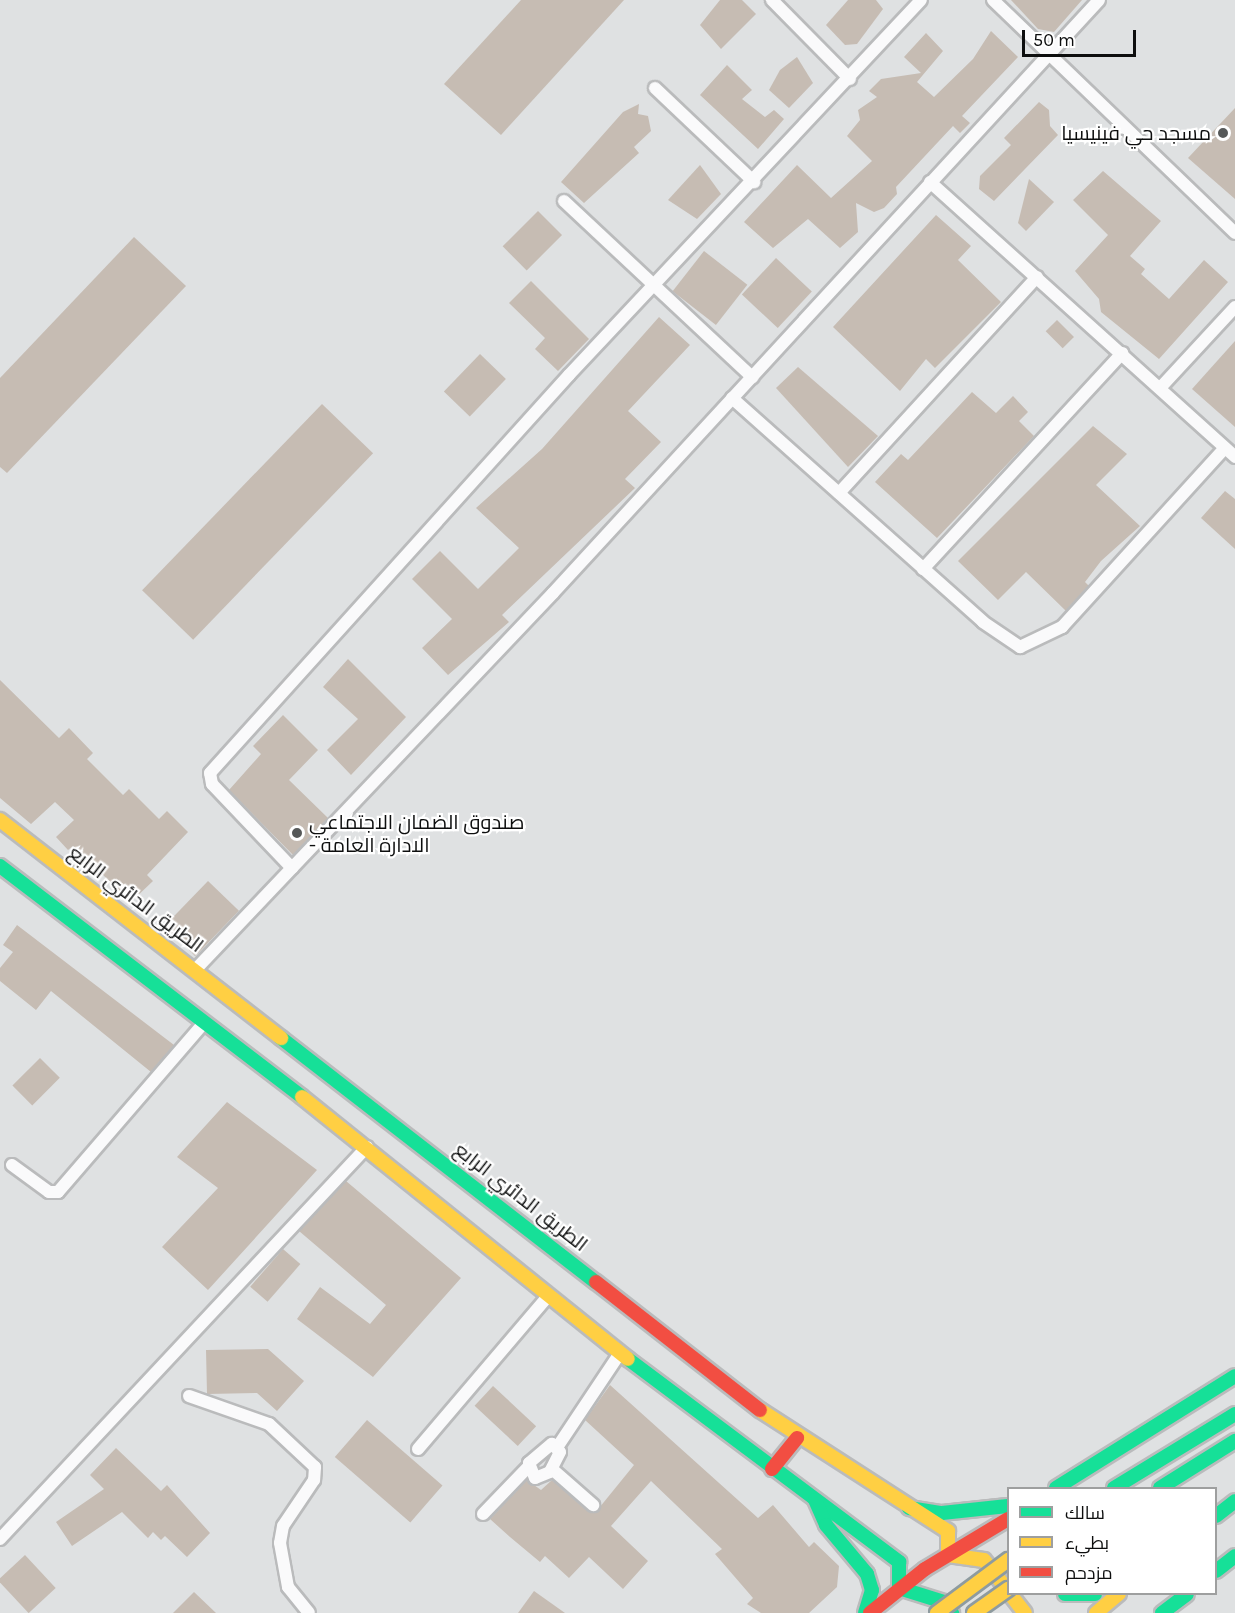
<!DOCTYPE html>
<meta charset="utf-8">
<style>
body{margin:0}
#map{position:relative;width:1235px;height:1613px;overflow:hidden;background:#dfe1e2;font-family:Karla,Cairo,sans-serif}
div>[style]{position:absolute}
.building>*{inset:0;background:#c6bcb3;transform-origin:0 0}
.roads{filter:drop-shadow(2px 0 #babbbc) drop-shadow(-2px 0 #babbbc) drop-shadow(0 2px #babbbc) drop-shadow(0 -2px #babbbc)}
.street>*{height:12px;margin:-6px;padding:0 6px;transform-origin:6px;border-radius:6px;background:#fafafb}
.fast>*{height:14px;margin:-7px;padding:0 7px;transform-origin:7px;border-radius:7px;background:#16e098}
.slow>*{height:14px;margin:-7px;padding:0 7px;transform-origin:7px;border-radius:7px;background:#ffcf43}
.jam>*{height:14px;margin:-7px;padding:0 7px;transform-origin:7px;border-radius:7px;background:#f24e42}
.bridges{filter:drop-shadow(2px 0 #8e9b9f) drop-shadow(-2px 0 #8e9b9f) drop-shadow(0 2px #8e9b9f) drop-shadow(0 -2px #8e9b9f)}
.slow-bridge>*{height:14px;margin:-7px;padding:0 7px;transform-origin:7px;border-radius:7px;background:#ffcf43}
.dots>*{width:16px;height:16px;translate:-50% -50%;box-sizing:border-box;border:3px solid #fff;border-radius:50%}
span{translate:-50% -50%;white-space:nowrap;text-align:center;line-height:1.15;-webkit-text-stroke:4.5px #fff;paint-order:stroke}
.poi-label{font-size:20px;color:#0d0e0e}
.right{translate:-100% -50%;text-align:right}
.left{translate:0 -50%;text-align:left}
.street-label{font-size:20px;color:#0d0e0e}
.legend{position:absolute;left:1007px;top:1487px;width:210px;height:108px;box-sizing:border-box;background:#fff;border:2px solid #9e9f9f;margin:0;padding:8px 10px;list-style:none;font-size:18px;color:#0d0e0e}
.legend li{display:flex;align-items:center;gap:12px;height:30px}
.legend b{width:30px;border:2px solid #9e9f9f}
.scale{position:absolute;left:1022px;top:30px;width:114px;height:27px;box-sizing:border-box;border:3px solid #0d0e0e;border-top:0;padding-left:8px;font-size:18px;line-height:21px;white-space:nowrap;color:#0d0e0e;-webkit-text-stroke:4px #fff;paint-order:stroke}
</style>
<div id="map">
<div class="building">
<i style="clip-path:polygon(521px 0,624px 0,501px 135px,444px 84px)"></i>
<i style="clip-path:polygon(720px 0,742px 0,756px 14px,721px 49px,700px 25px)"></i>
<i style="clip-path:polygon(848px 0,876px 0,883px 9px,857px 44px,845px 45px,826px 25px)"></i>
<i style="clip-path:polygon(1011px 0,1082px 0,1054px 32px,1038px 29px)"></i>
<i style="clip-path:polygon(991px 31px,1018px 57px,962px 116px,970px 123px,960px 133px,953px 126px,896px 187px,897px 194px,884px 208px,874px 212px,856px 203px,858px 232px,840px 248px,808px 219px,773px 248px,744px 222px,797px 165px,831px 198px,872px 161px,847px 136px,860px 120px,858px 110px,877px 97px,869px 91px,881px 79px,921px 73px,904px 57px,926px 33px,943px 51px,917px 82px,934px 97px,973px 59px)"></i>
<i style="clip-path:polygon(797px 57px,813px 83px,789px 108px,769px 90px,780px 70px)"></i>
<i style="clip-path:polygon(727px 65px,752px 90px,742px 99px,765px 117px,774px 110px,784px 119px,758px 149px,700px 95px)"></i>
<i style="clip-path:polygon(1039px 102px,1049px 110px,1050px 126px,1058px 135px,994px 201px,979px 189px,980px 176px,1011px 145px,1004px 138px)"></i>
<i style="clip-path:polygon(639px 104px,638px 114px,648px 116px,651px 131px,634px 147px,639px 153px,584px 203px,561px 182px,623px 112px)"></i>
<i style="clip-path:polygon(1235px 108px,1235px 199px,1188px 158px)"></i>
<i style="clip-path:polygon(700px 165px,721px 194px,697px 219px,668px 200px)"></i>
<i style="clip-path:polygon(1103px 171px,1161px 221px,1130px 256px,1145px 269px,1141px 274px,1169px 299px,1204px 260px,1228px 282px,1159px 359px,1101px 312px,1099px 299px,1075px 271px,1108px 235px,1073px 200px)"></i>
<i style="clip-path:polygon(1029px 179px,1054px 202px,1026px 231px,1018px 223px)"></i>
<i style="left:538px;top:211px;width:34px;height:50px;rotate:45deg"></i>
<i style="clip-path:polygon(936px 215px,971px 246px,958px 260px,1001px 302px,935px 368px,926px 359px,900px 391px,833px 327px)"></i>
<i style="clip-path:polygon(134px 237px,186px 286px,7px 473px,0 467px,0 378px)"></i>
<i style="left:704px;top:251px;width:55px;height:51px;rotate:38deg"></i>
<i style="left:776px;top:258px;width:49px;height:50px;rotate:43deg"></i>
<i style="clip-path:polygon(531px 281px,589px 339px,558px 371px,535px 349px,545px 338px,509px 303px)"></i>
<i style="clip-path:polygon(659px 317px,690px 345px,628px 411px,661px 442px,625px 479px,635px 488px,502px 615px,509px 622px,448px 675px,422px 648px,452px 619px,412px 579px,440px 551px,478px 589px,519px 548px,476px 508px,542px 449px)"></i>
<i style="left:1057px;top:320px;width:24px;height:16px;rotate:45deg"></i>
<i style="clip-path:polygon(1235px 341px,1235px 427px,1192px 389px)"></i>
<i style="left:480px;top:354px;width:36px;height:52px;rotate:44deg"></i>
<i style="clip-path:polygon(798px 367px,878px 436px,848px 467px,776px 388px)"></i>
<i style="clip-path:polygon(972px 392px,996px 413px,1013px 396px,1028px 412px,1019px 421px,1034px 436px,937px 538px,875px 482px,901px 454px,908px 460px)"></i>
<i style="left:322px;top:404px;width:71px;height:259px;rotate:44deg"></i>
<i style="clip-path:polygon(1093px 426px,1127px 454px,1096px 485px,1140px 526px,1101px 561px,1085px 582px,1089px 586px,1066px 611px,1026px 572px,998px 600px,958px 561px)"></i>
<i style="clip-path:polygon(1225px 491px,1235px 499px,1235px 549px,1201px 518px)"></i>
<i style="clip-path:polygon(348px 659px,406px 717px,351px 775px,327px 750px,358px 719px,323px 687px)"></i>
<i style="clip-path:polygon(0 680px,59px 738px,69px 728px,93px 753px,87px 759px,123px 795px,129px 789px,159px 819px,167px 811px,188px 832px,147px 875px,153px 881px,131px 902px,73px 846px,68px 850px,56px 837px,74px 820px,55px 802px,31px 824px,0 798px)"></i>
<i style="clip-path:polygon(283px 715px,318px 750px,289px 780px,328px 818px,293px 855px,229px 790px,261px 754px,253px 746px)"></i>
<i style="left:208px;top:881px;width:43px;height:63px;rotate:44deg"></i>
<i style="clip-path:polygon(17px 925px,174px 1045px,151px 1072px,51px 991px,36px 1010px,0 981px,0 968px,13px 952px,3px 945px)"></i>
<i style="left:40px;top:1058px;width:28px;height:39px;rotate:45deg"></i>
<i style="clip-path:polygon(227px 1102px,317px 1170px,208px 1290px,162px 1247px,218px 1188px,177px 1157px)"></i>
<i style="clip-path:polygon(346px 1181px,461px 1278px,373px 1377px,297px 1319px,320px 1287px,370px 1324px,386px 1305px,299px 1231px)"></i>
<i style="left:283px;top:1249px;width:23px;height:50px;rotate:41deg"></i>
<i style="clip-path:polygon(268px 1349px,304px 1381px,277px 1411px,257px 1393px,207px 1394px,206px 1350px)"></i>
<i style="clip-path:polygon(610px 1385px,758px 1518px,773px 1505px,809px 1547px,814px 1542px,839px 1566px,837px 1587px,809px 1613px,761px 1613px,747px 1604px,753px 1598px,715px 1554px,722px 1549px,651px 1481px,611px 1526px,648px 1561px,623px 1589px,589px 1557px,569px 1578px,545px 1556px,540px 1562px,510px 1537px,490px 1519px,527px 1480px,541px 1490px,552px 1480px,595px 1513px,634px 1465px,585px 1420px)"></i>
<i style="left:493px;top:1386px;width:59px;height:27px;rotate:43deg"></i>
<i style="left:367px;top:1420px;width:100px;height:49px;rotate:41deg"></i>
<i style="clip-path:polygon(116px 1448px,161px 1491px,167px 1485px,210px 1533px,187px 1557px,165px 1536px,161px 1540px,153px 1532px,148px 1538px,122px 1512px,72px 1546px,56px 1522px,104px 1489px,90px 1475px)"></i>
<i style="left:25px;top:1555px;width:45px;height:37px;rotate:47deg"></i>
<i style="clip-path:polygon(534px 1591px,565px 1613px,518px 1613px)"></i>
<i style="clip-path:polygon(194px 1592px,216px 1613px,173px 1613px)"></i>
</div>
<div class="roads">
<div class="street">
<i style="left:772px;top:0;width:111px;rotate:45.4deg"></i>
<i style="left:993px;top:0;width:336px;rotate:43.9deg"></i>
<i style="left:655px;top:88px;width:137px;rotate:43.5deg"></i>
<i style="left:930px;top:182px;width:411px;rotate:42deg"></i>
<i style="left:564px;top:201px;width:258px;rotate:43.1deg"></i>
<i style="left:1161px;top:387px;width:109px;rotate:-47.2deg"></i>
<i style="left:732px;top:398px;width:336px;rotate:41.7deg"></i>
<i style="left:983px;top:622px;width:45px;rotate:34deg"></i>
<i style="left:1020px;top:647px;width:47px;rotate:-25.5deg"></i>
<i style="left:1062px;top:627px;width:242px;rotate:-47.7deg"></i>
<i style="left:839px;top:493px;width:293px;rotate:-47.5deg"></i>
<i style="left:923px;top:569px;width:294px;rotate:-47.3deg"></i>
<i style="left:292px;top:868px;width:116px;rotate:-133.6deg"></i>
<i style="left:212px;top:784px;width:11px;rotate:-100deg"></i>
<i style="left:210px;top:773px;width:536px;rotate:-47.95deg"></i>
<i style="left:569px;top:375px;width:514px;rotate:-46.81deg"></i>
<i style="left:196px;top:969px;width:518px;rotate:-46.48deg"></i>
<i style="left:553px;top:593px;width:806px;rotate:-47.36deg"></i>
<i style="left:12px;top:1165px;width:46px;rotate:36.1deg"></i>
<i style="left:49px;top:1192px;width:9px"></i>
<i style="left:58px;top:1192px;width:222px;rotate:-49.2deg"></i>
<i style="left:189px;top:1396px;width:85px;rotate:19.3deg"></i>
<i style="left:269px;top:1424px;width:63px;rotate:43.1deg"></i>
<i style="left:315px;top:1467px;width:13px;rotate:94deg"></i>
<i style="left:314px;top:1480px;width:55px;rotate:124deg"></i>
<i style="left:283px;top:1526px;width:17px;rotate:100deg"></i>
<i style="left:280px;top:1543px;width:45px;rotate:79.7deg"></i>
<i style="left:288px;top:1587px;width:33px;rotate:51deg"></i>
<i style="left:552px;top:1444px;width:11px;rotate:45deg"></i>
<i style="left:560px;top:1452px;width:22px;rotate:117deg"></i>
<i style="left:550px;top:1472px;width:16px;rotate:158deg"></i>
<i style="left:535px;top:1478px;width:16px;rotate:-112deg"></i>
<i style="left:529px;top:1463px;width:30px;rotate:-40deg"></i>
<i style="left:558px;top:1446px;width:112px;rotate:-56.3deg"></i>
<i style="left:418px;top:1449px;width:202px;rotate:-49.6deg"></i>
<i style="left:552px;top:1469px;width:55px;rotate:41.3deg"></i>
<i style="left:483px;top:1514px;width:65px;rotate:-46.2deg"></i>
<i style="left:0;top:1539px;width:537px;rotate:-46.89deg"></i>
</div>
<div class="fast">
<i style="left:0;top:866px;width:380px;rotate:37.4deg"></i>
<i style="left:281px;top:1038px;width:398px;rotate:37.8deg"></i>
<i style="left:628px;top:1359px;width:339px;rotate:36.8deg"></i>
<i style="left:899px;top:1562px;width:26px;rotate:90deg"></i>
<i style="left:899px;top:1588px;width:47px;rotate:17.3deg"></i>
<i style="left:944px;top:1602px;width:14px;rotate:54deg"></i>
<i style="left:1056px;top:1488px;width:211px;rotate:-32deg"></i>
<i style="left:1114px;top:1488px;width:142px;rotate:-31.4deg"></i>
<i style="left:1160px;top:1488px;width:89px;rotate:-32.1deg"></i>
<i style="left:815px;top:1500px;width:27px;rotate:66deg"></i>
<i style="left:826px;top:1525px;width:64px;rotate:50.1deg"></i>
<i style="left:867px;top:1574px;width:17px;rotate:73deg"></i>
<i style="left:872px;top:1590px;width:24px;rotate:107deg"></i>
<i style="left:909px;top:1508px;width:33px;rotate:9deg"></i>
<i style="left:942px;top:1513px;width:66px;rotate:-6.1deg"></i>
<i style="left:1216px;top:1516px;width:24px;rotate:-38deg"></i>
<i style="left:1216px;top:1571px;width:24px;rotate:-38deg"></i>
<i style="left:1065px;top:1594px;width:30px"></i>
<i style="left:1162px;top:1613px;width:31px;rotate:-37deg"></i>
</div>
<div class="slow">
<i style="left:0;top:820px;width:356px;rotate:37.8deg"></i>
<i style="left:302px;top:1097px;width:418px;rotate:38.8deg"></i>
<i style="left:760px;top:1410px;width:224px;rotate:32.8deg"></i>
<i style="left:948px;top:1531px;width:24px;rotate:90deg"></i>
<i style="left:948px;top:1555px;width:36px;rotate:8deg"></i>
<i style="left:984px;top:1560px;width:28px;rotate:52deg"></i>
<i style="left:1010px;top:1594px;width:24px;rotate:52deg"></i>
<i style="left:1096px;top:1613px;width:30px;rotate:-40deg"></i>
</div>
<div class="jam">
<i style="left:596px;top:1282px;width:208px;rotate:38deg"></i>
<i style="left:772px;top:1469px;width:40px;rotate:-51deg"></i>
<i style="left:870px;top:1613px;width:70px;rotate:-38.7deg"></i>
<i style="left:925px;top:1569px;width:97px;rotate:-31.1deg"></i>
</div>
</div>
<div class="bridges">
<div class="slow-bridge">
<i style="left:937px;top:1613px;width:89px;rotate:-36.7deg"></i>
<i style="left:974px;top:1613px;width:42px;rotate:-35.2deg"></i>
</div>
</div>
<div class="dots">
<i style="left:1223px;top:133px;background:#565858"></i>
<i style="left:297px;top:833px;background:#565858"></i>
</div>
<div class="poi-label">
<span class="right" style="left:1211px;top:133px">مسجد حي فينيسيا</span>
<span class="left" style="left:309px;top:834px">صندوق الضمان الاجتماعي<br>- الادارة العامة</span>
</div>
<div class="street-label">
<span style="left:136px;top:899px;rotate:37deg">الطريق الدائري الرابع</span>
<span style="left:521px;top:1197px;rotate:38deg">الطريق الدائري الرابع</span>
</div>
<ul class="legend">
<li><b style="height:8px;background:#16e098"></b>سالك</li>
<li><b style="height:8px;background:#ffcf43"></b>بطيء</li>
<li><b style="height:8px;background:#f24e42"></b>مزدحم</li>
</ul>
<div class="scale">50 m</div>
</div>
